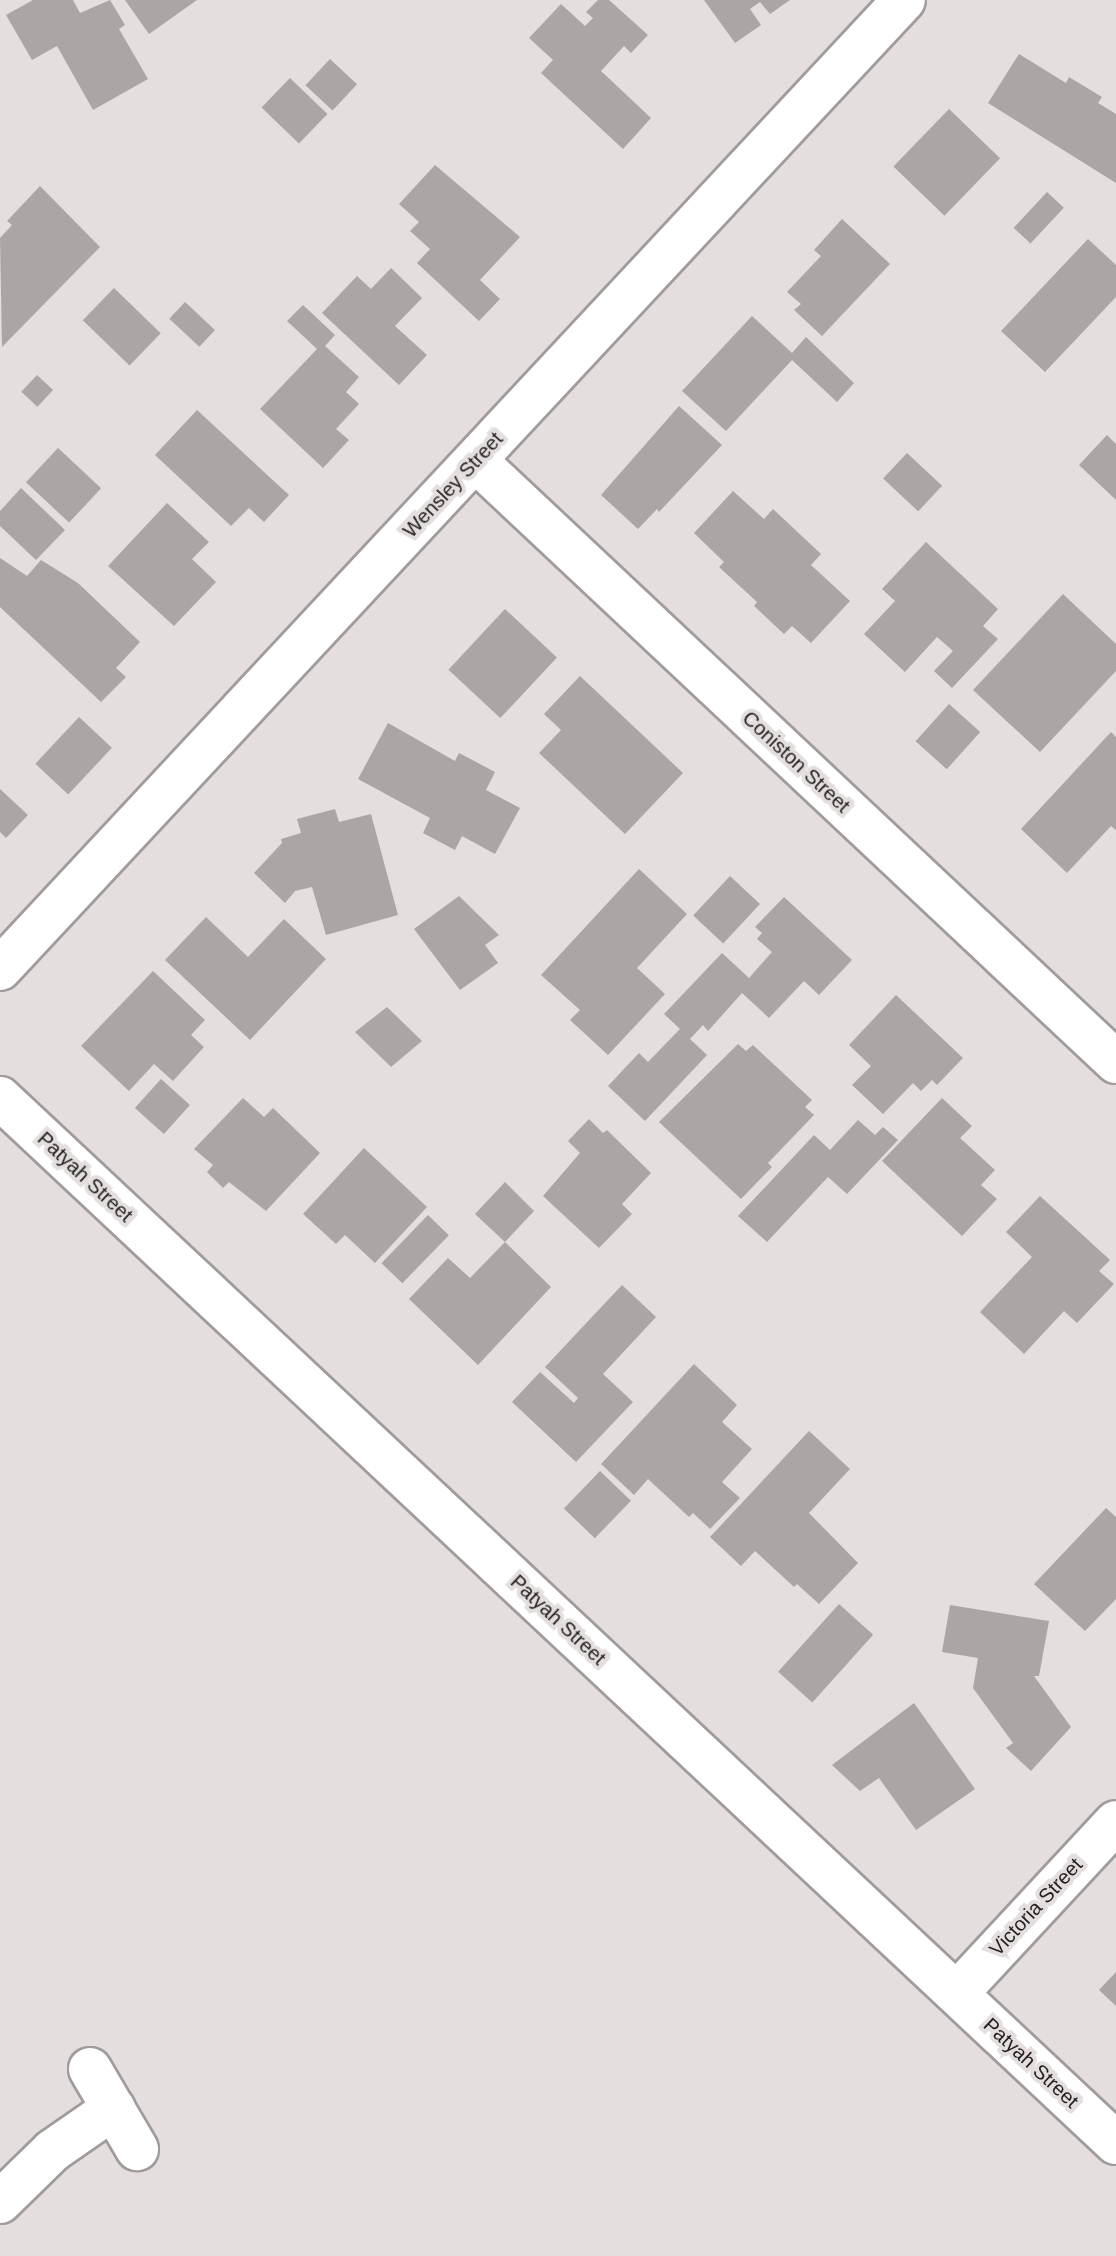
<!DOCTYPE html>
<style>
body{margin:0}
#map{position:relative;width:1116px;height:2256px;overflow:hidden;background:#e4dede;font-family:Helvetica,sans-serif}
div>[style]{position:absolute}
.building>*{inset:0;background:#aba5a5;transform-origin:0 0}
.roads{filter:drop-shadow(2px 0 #a19b9b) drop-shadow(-2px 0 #a19b9b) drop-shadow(0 2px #a19b9b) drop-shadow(0 -2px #a19b9b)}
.street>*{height:42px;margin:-21px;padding:0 21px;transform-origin:21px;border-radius:21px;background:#fff}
span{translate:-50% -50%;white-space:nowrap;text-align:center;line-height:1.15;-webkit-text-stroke:8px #e4dede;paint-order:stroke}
.street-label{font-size:20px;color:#201e1e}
</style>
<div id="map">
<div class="building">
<i style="clip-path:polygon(33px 0,73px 0,80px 13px,110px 0,125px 25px,119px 29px,148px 79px,93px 110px,57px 46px,32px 60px,6px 15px)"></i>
<i style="clip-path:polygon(125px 0,197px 0,149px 34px)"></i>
<i style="clip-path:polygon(598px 0,609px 0,648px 35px,631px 53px,624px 46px,601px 71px,651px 118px,623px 149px,541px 73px,553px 60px,529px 38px,561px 4px,585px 26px,593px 18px,586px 12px)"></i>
<i style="clip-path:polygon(704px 0,790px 0,770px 14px,760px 2px,750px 9px,761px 25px,735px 43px)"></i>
<i style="clip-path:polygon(1019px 54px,1066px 83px,1069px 77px,1102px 97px,1098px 103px,1116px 114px,1116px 183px,988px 103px)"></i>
<i style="left:330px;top:59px;width:37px;height:36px;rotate:43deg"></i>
<i style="left:290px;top:78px;width:52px;height:41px;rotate:44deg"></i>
<i style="left:949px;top:109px;width:71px;height:80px;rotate:44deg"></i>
<i style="clip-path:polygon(435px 165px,520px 237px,480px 280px,500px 299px,479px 321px,417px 263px,430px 249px,410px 231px,419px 222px,399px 204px)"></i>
<i style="clip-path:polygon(40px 186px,100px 247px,2px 347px,0 238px,12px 225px,7px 221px)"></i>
<i style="left:1047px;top:192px;width:23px;height:49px;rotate:43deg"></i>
<i style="clip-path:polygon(842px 219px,890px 264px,822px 336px,794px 310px,801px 304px,787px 292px,821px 256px,814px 250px)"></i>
<i style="clip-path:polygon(1088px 239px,1116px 265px,1116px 297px,1045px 372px,1001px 331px)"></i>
<i style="clip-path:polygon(391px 268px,422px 298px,395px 326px,427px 355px,399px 385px,322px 313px,357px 276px,371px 289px)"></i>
<i style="left:114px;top:288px;width:65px;height:45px;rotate:44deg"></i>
<i style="left:185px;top:302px;width:41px;height:23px;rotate:43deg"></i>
<i style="clip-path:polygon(303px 305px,335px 335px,325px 346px,359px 377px,346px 392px,359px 404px,336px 429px,349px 440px,323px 468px,260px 409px,317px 349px,287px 321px)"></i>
<i style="clip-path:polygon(752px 316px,792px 353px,806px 337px,854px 383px,837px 402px,792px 360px,726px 431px,682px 391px)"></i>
<i style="left:37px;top:375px;width:22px;height:23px;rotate:43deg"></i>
<i style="clip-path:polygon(679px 406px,722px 445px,659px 512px,657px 509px,638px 529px,601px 495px)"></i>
<i style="clip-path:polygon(197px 410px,289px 495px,264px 522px,249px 508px,231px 526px,155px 455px)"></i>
<i style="clip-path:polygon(1107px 435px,1116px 444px,1116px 500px,1079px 465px)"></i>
<i style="left:58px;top:448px;width:59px;height:47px;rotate:43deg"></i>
<i style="left:907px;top:453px;width:48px;height:35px;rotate:43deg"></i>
<i style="clip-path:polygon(21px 488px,65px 530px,36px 560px,0 526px,0 511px)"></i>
<i style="clip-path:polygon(733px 491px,764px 519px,773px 509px,821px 554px,811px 565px,850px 601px,811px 643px,792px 626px,784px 634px,754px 606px,757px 602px,719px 567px,724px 562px,694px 533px)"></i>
<i style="clip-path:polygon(167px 503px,209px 542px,192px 559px,216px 582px,174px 626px,108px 566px)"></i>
<i style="clip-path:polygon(926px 542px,998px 609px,983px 626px,998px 639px,952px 688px,934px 671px,953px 651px,937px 637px,905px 672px,864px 634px,895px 601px,882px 589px)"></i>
<i style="clip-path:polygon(0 558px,27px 576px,41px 560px,78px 583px,140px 642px,116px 668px,126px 677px,101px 702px,0 607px)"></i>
<i style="clip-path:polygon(1063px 594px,1116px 644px,1116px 671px,1040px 752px,973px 690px)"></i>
<i style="left:505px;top:609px;width:71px;height:83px;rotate:43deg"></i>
<i style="clip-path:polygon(580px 676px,683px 773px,625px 834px,539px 753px,561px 730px,544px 714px)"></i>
<i style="left:949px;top:704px;width:42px;height:50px;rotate:42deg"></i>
<i style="left:79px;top:717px;width:45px;height:64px;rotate:43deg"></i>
<i style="clip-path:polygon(388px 723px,455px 761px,459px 753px,495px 772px,486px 790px,520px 808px,495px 854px,462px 836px,455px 850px,423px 833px,430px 818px,358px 779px)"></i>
<i style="clip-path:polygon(1111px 732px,1116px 737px,1116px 830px,1111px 826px,1067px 873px,1021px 829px)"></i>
<i style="clip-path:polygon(0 789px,28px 815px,6px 838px,0 832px)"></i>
<i style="clip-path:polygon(335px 809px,339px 822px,371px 814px,398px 915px,326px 935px,312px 887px,295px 891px,285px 903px,254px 873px,282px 843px,281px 839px,301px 833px,297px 819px)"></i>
<i style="clip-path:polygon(639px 869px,687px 914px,637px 968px,665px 994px,608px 1055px,570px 1020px,580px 1010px,541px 975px)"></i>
<i style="left:730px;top:876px;width:41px;height:54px;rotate:43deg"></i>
<i style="clip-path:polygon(459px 896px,499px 935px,485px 945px,498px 963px,460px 990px,414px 929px)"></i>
<i style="clip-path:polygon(784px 897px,852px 960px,819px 995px,804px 981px,769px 1018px,742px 993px,708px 1031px,703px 1025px,690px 1039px,707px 1055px,645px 1121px,608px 1086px,639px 1053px,648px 1062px,680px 1029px,664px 1014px,722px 953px,749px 978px,772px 952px,757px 939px,762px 933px,755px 927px)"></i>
<i style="clip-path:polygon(206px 917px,248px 957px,284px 919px,326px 959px,250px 1040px,165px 960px)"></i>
<i style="clip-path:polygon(153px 971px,205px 1020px,191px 1035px,204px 1047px,173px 1081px,154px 1064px,129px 1091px,81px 1046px)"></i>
<i style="clip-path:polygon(896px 995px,963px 1058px,937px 1085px,932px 1080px,921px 1091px,913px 1083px,883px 1114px,852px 1085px,871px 1066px,849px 1045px)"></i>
<i style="clip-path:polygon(387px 1007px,422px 1041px,391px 1067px,355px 1032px)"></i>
<i style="clip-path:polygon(738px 1044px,746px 1051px,753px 1045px,782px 1072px,812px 1100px,805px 1107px,814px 1115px,768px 1163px,772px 1167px,741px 1199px,659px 1122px)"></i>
<i style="left:161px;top:1079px;width:39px;height:39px;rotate:42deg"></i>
<i style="clip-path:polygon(243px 1098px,264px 1117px,273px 1108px,320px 1153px,266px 1211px,229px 1182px,223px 1188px,207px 1172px,213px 1165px,194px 1149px)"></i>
<i style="clip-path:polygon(942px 1098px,972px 1126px,960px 1138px,995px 1170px,981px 1185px,997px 1199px,962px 1236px,882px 1161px)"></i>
<i style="clip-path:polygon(589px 1119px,603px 1133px,607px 1130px,651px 1173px,622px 1204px,632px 1214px,599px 1248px,543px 1196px,580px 1153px,568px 1141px)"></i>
<i style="clip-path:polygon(858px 1120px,875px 1135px,883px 1127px,898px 1140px,847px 1194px,828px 1177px,767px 1242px,738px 1216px,814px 1135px,830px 1150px)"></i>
<i style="clip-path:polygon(364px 1148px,427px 1207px,375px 1263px,345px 1235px,336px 1244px,303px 1214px)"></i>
<i style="clip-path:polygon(505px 1182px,534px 1211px,505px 1242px,551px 1287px,478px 1365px,409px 1299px,448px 1258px,470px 1278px,505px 1242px,475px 1214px)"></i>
<i style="clip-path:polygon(1040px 1196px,1110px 1260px,1099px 1271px,1114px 1284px,1077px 1323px,1064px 1311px,1024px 1354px,980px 1312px,1032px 1257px,1006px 1232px)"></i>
<i style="left:428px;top:1215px;width:29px;height:67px;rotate:44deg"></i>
<i style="clip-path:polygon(622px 1285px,656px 1317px,603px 1374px,633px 1402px,576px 1462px,512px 1402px,540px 1372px,574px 1403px,578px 1398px,545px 1367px)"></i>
<i style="clip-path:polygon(694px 1364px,737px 1405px,722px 1422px,752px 1449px,722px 1482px,740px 1498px,710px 1529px,693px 1513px,689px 1517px,648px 1479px,634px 1495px,601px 1464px)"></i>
<i style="clip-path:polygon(809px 1431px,850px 1469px,809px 1513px,858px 1563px,819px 1604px,797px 1584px,794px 1587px,755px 1551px,741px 1566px,710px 1537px)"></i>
<i style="left:600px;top:1471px;width:43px;height:52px;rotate:44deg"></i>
<i style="clip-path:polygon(1106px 1508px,1116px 1517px,1116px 1599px,1085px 1631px,1034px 1584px)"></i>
<i style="left:839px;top:1604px;width:46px;height:91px;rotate:42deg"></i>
<i style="clip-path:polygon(950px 1605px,1049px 1621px,1039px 1676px,1034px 1676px,1071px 1727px,1031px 1771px,1006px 1748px,1013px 1743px,973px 1688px,978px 1658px,942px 1652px)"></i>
<i style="clip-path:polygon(914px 1703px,975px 1789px,916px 1830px,879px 1778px,860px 1791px,832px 1765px)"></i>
<i style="clip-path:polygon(1116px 1972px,1116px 2006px,1099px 1990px)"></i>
</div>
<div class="roads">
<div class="street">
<i style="left:476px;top:461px;width:878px;rotate:43.2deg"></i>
<i style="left:0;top:969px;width:1325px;rotate:-46.99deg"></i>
<i style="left:0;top:1098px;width:1529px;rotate:43.12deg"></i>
<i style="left:957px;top:1993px;width:233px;rotate:-47.1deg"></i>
<i style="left:90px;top:2069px;width:93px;rotate:59.6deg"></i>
<i style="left:0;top:2202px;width:73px;rotate:-44.4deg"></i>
<i style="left:52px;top:2151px;width:75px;rotate:-34.7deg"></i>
</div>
</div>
<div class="street-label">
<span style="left:453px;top:485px;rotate:-47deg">Wensley Street</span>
<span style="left:796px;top:762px;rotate:43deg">Coniston Street</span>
<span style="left:85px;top:1177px;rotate:43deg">Patyah Street</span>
<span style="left:558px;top:1620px;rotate:43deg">Patyah Street</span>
<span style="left:1036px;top:1907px;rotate:-47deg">Victoria Street</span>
<span style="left:1031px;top:2063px;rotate:43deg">Patyah Street</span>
</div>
</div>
